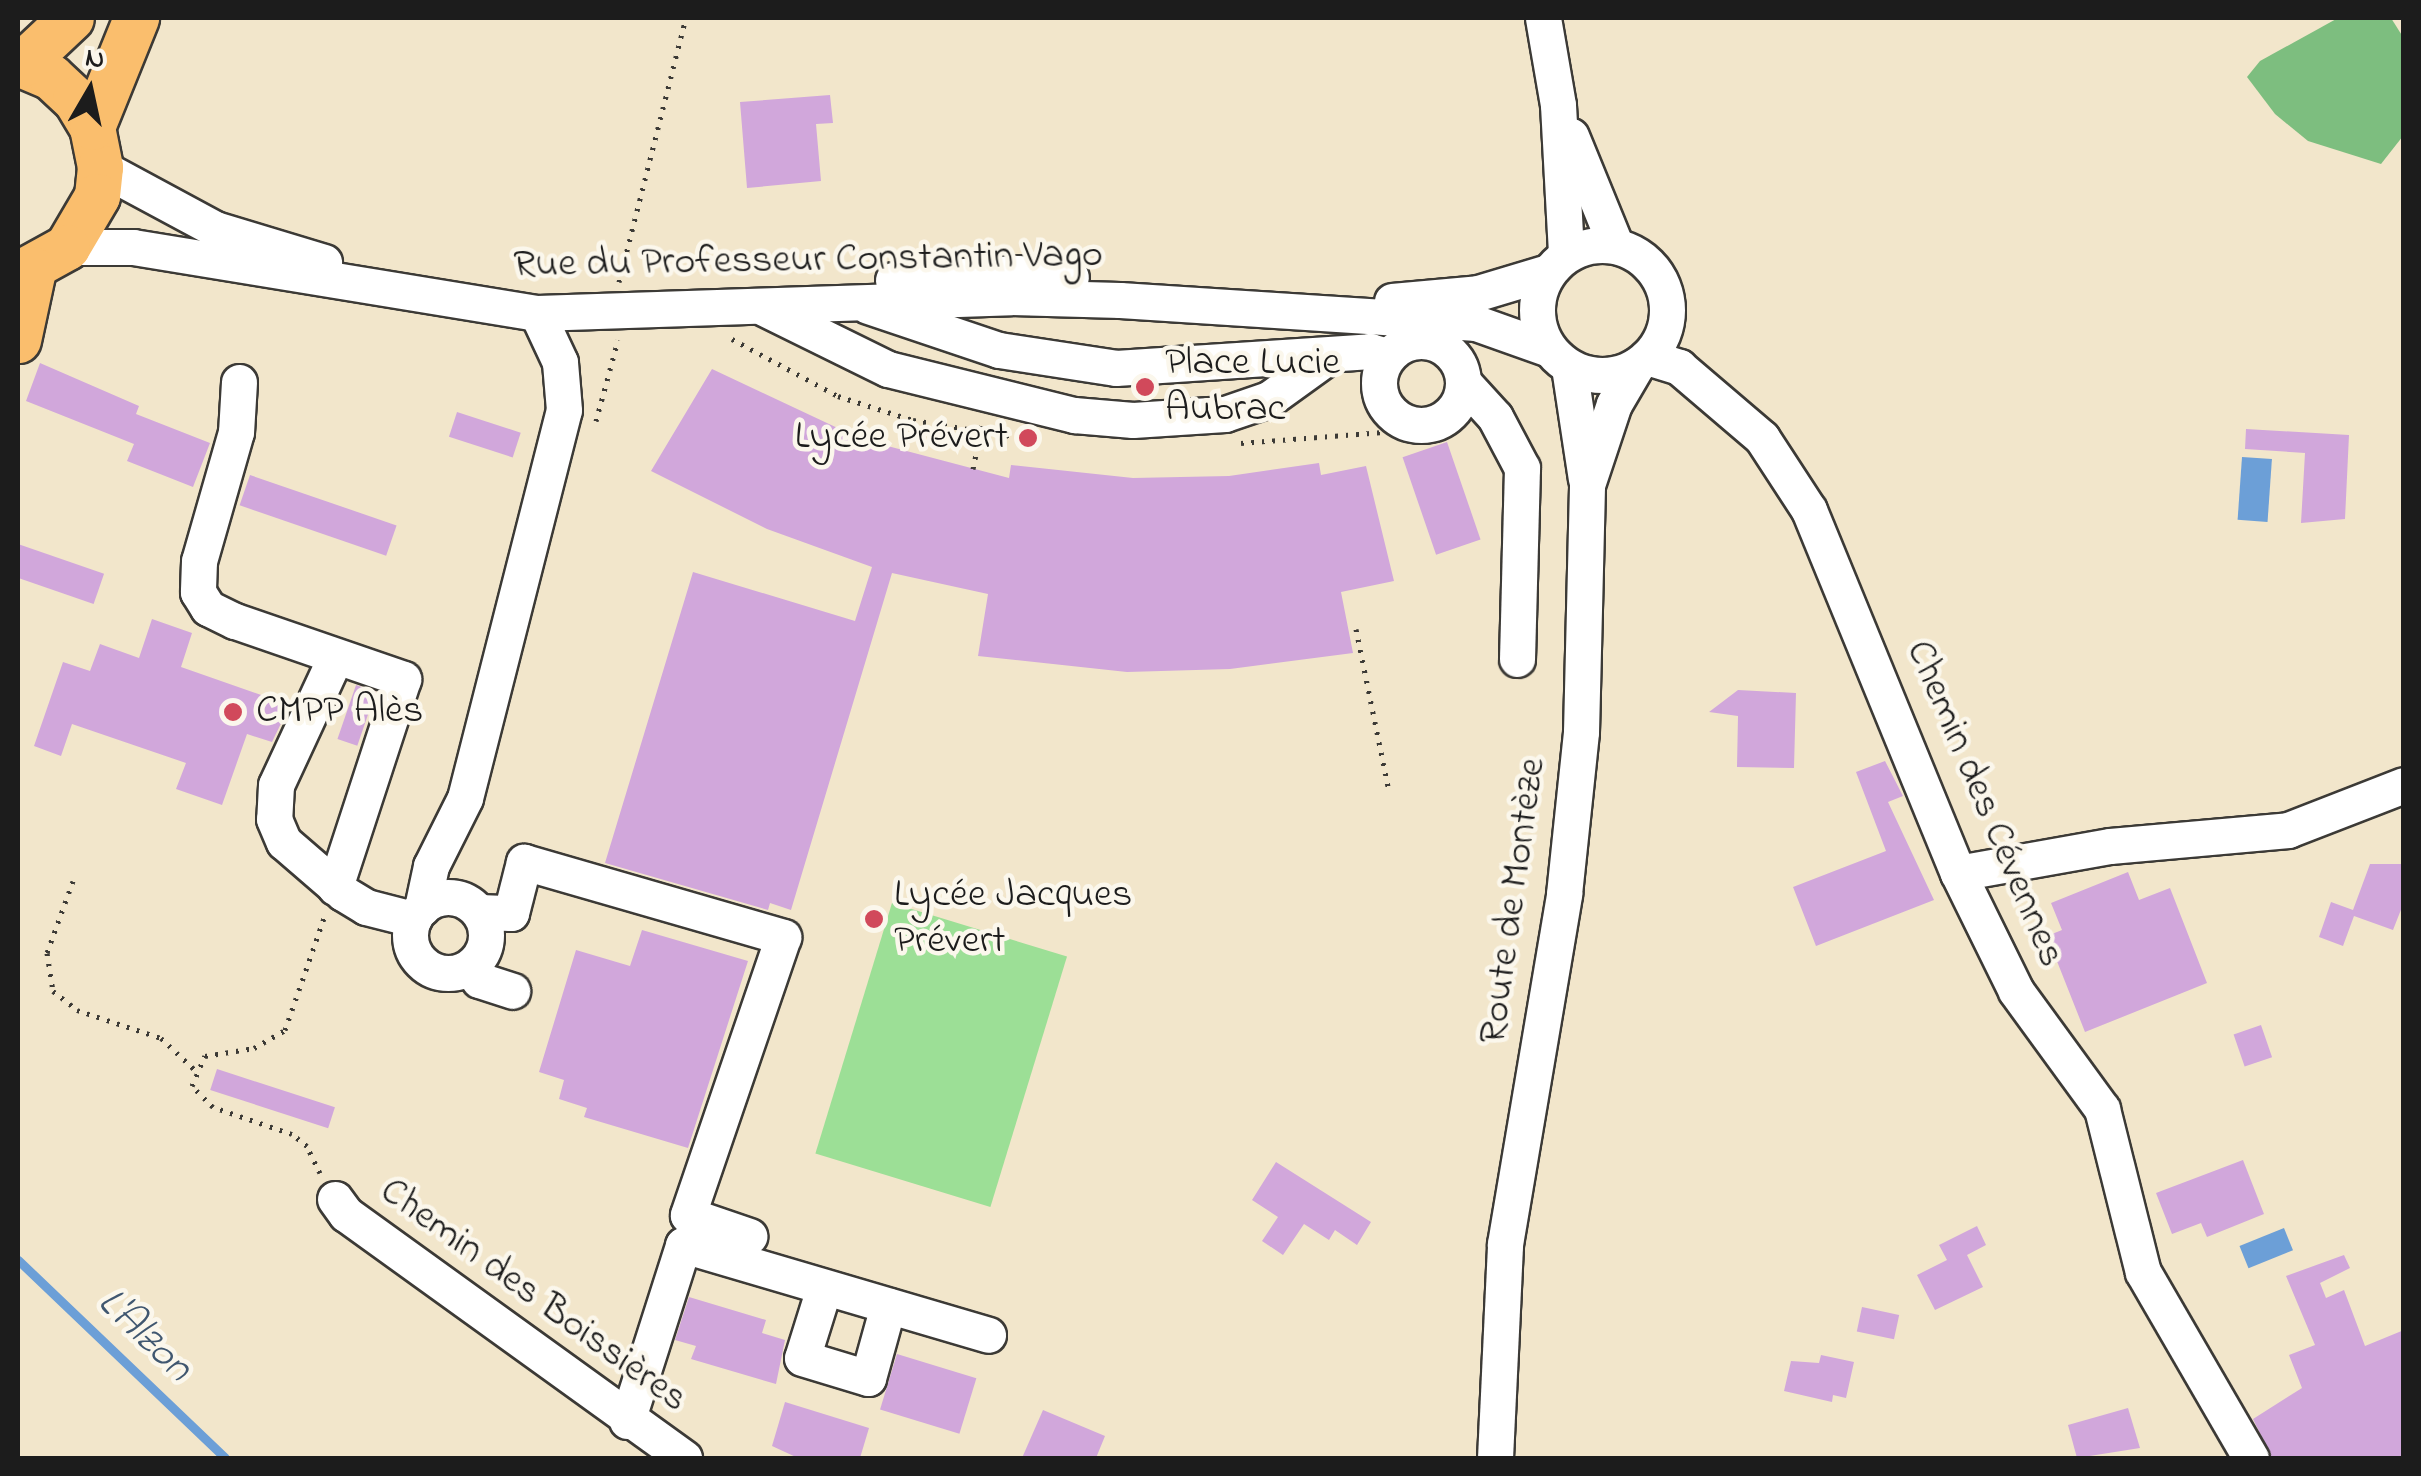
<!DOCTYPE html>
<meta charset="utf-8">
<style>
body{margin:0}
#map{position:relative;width:2421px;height:1476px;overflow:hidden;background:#f2e6cb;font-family:"Indie Flower",sans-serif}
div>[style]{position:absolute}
.green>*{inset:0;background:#9cdf96;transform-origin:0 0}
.forest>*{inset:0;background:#7dbe7f}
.water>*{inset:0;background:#6c9fd7;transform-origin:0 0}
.stream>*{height:9px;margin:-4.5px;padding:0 4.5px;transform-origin:4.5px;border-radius:4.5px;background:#6c9fd7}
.building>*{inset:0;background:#d1a7db;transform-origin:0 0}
.path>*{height:5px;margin-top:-2.5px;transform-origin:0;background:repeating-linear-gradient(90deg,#3c3a36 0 2.5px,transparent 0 10.5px)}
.roads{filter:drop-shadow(2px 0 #3c3a36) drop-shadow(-2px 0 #3c3a36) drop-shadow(0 2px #3c3a36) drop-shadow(0 -2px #3c3a36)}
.minor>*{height:35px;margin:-17.5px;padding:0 17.5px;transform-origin:17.5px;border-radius:17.5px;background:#fff}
.minor>.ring{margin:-17.5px;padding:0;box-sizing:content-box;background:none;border:35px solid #fff;border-radius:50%}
.major>*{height:45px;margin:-22.5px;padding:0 22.5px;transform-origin:22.5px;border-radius:22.5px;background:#fabe6d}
.dots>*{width:28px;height:28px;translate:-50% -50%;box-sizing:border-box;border:5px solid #fbf7ec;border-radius:50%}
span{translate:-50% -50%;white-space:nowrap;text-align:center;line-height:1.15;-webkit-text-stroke:9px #fbf7ec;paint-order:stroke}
.street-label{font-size:40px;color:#1c1c1c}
.poi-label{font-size:40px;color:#1c1c1c}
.left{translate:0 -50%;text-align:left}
.right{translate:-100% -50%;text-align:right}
.water-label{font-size:42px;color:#405770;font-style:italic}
.frame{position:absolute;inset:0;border:20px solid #1c1c1c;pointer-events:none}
.north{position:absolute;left:40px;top:40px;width:100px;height:100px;-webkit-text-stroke:8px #fbf7ec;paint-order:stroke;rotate:9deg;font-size:28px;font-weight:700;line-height:40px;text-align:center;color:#1c1c1c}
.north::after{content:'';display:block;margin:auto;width:35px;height:45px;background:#1c1c1c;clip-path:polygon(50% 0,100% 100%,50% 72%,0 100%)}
</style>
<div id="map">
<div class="green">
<i style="left:892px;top:903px;width:183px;height:262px;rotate:17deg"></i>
</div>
<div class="forest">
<i style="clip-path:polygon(2338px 18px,2391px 18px,2403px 37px,2403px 136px,2381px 164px,2308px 141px,2275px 114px,2247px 77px,2260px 61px)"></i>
</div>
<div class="water">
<i style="left:2242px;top:457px;width:30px;height:63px;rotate:4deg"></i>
<i style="left:2284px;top:1228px;width:24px;height:48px;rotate:68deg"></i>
</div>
<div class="stream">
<i style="left:18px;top:1260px;width:286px;rotate:43.7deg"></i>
</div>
<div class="building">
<i style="clip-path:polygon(830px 95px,833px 123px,816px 124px,821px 181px,747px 188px,740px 102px)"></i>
<i style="clip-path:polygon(40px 363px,139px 406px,136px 414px,210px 443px,193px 487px,127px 461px,134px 444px,26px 401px)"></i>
<i style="clip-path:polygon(712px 369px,861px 439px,1009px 478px,1011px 465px,1133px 478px,1229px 476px,1319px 463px,1321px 475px,1366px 466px,1394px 581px,1341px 592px,1353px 653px,1230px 669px,1127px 672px,978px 656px,988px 594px,892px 573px,791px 910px,770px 903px,768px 910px,605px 863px,693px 572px,855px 621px,872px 567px,767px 529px,651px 471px)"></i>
<i style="left:457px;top:412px;width:67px;height:26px;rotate:18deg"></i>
<i style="clip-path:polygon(2246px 429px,2349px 435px,2345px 519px,2301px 523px,2305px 453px,2245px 449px)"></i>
<i style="left:1447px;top:442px;width:103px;height:47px;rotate:71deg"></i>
<i style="left:250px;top:475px;width:155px;height:32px;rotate:19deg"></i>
<i style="left:18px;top:544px;width:91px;height:32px;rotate:19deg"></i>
<i style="clip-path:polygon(152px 619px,192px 633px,181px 667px,290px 705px,272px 742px,247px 734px,222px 805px,176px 789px,186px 763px,72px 724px,61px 756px,34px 746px,63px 662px,90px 671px,100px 644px,139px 658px)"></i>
<i style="left:356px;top:685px;width:21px;height:57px;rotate:19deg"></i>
<i style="clip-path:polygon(1738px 690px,1796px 693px,1794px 768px,1737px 767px,1738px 716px,1709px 712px)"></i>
<i style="clip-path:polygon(1885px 761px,1903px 796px,1888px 802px,1934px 900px,1816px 946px,1793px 887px,1886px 851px,1856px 772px)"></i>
<i style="clip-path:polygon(2370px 864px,2404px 864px,2404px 902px,2393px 930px,2354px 916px,2343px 946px,2319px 937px,2331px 902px,2353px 910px)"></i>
<i style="clip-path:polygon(2128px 872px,2139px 900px,2170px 888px,2207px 983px,2085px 1032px,2047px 936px,2062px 930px,2051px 903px)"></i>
<i style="clip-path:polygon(642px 930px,748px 961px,688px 1148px,584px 1117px,587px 1108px,559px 1099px,564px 1080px,539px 1072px,576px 950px,630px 966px)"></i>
<i style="left:2261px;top:1025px;width:34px;height:29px;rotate:71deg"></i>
<i style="left:217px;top:1069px;width:124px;height:22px;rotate:18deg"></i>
<i style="clip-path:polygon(2243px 1160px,2264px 1214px,2207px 1237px,2201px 1223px,2172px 1234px,2156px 1193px)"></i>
<i style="clip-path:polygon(1276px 1162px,1371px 1222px,1357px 1245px,1335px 1230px,1329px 1240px,1304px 1224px,1283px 1255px,1262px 1241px,1278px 1217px,1252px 1200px)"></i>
<i style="clip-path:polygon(1977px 1226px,1986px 1245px,1967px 1255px,1983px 1287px,1935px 1310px,1917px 1275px,1947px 1260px,1939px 1245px)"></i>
<i style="clip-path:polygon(2344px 1255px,2350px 1268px,2320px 1283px,2326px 1298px,2344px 1290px,2365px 1346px,2404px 1330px,2404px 1458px,2272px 1458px,2253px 1419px,2302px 1388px,2289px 1355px,2315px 1345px,2286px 1276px)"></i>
<i style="clip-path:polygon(689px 1297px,766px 1320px,762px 1333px,785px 1340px,776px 1384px,691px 1359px,696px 1346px,675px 1340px)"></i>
<i style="left:1862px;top:1307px;width:38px;height:25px;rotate:12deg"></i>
<i style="left:897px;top:1354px;width:83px;height:58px;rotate:17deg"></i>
<i style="clip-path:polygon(1821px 1355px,1854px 1362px,1846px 1398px,1833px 1395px,1832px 1402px,1784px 1391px,1791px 1361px,1819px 1363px)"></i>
<i style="clip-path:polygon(785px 1402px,869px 1428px,860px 1458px,798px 1458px,772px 1446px)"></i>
<i style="clip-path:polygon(2128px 1408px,2140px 1448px,2077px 1458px,2068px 1425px)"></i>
<i style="clip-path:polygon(1043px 1410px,1105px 1436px,1096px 1458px,1022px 1458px)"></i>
</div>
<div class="path">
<i style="left:619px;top:282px;width:272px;rotate:-75.8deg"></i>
<i style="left:732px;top:339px;width:120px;rotate:28.3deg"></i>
<i style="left:838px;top:396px;width:79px;rotate:17.7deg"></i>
<i style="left:913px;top:420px;width:130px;rotate:9.3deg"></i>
<i style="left:596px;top:421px;width:84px;rotate:-74.8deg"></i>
<i style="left:1241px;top:443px;width:208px;rotate:-4.4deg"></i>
<i style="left:1448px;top:427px;width:11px;rotate:-41deg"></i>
<i style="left:973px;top:469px;width:49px;rotate:-78.2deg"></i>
<i style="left:1356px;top:629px;width:165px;rotate:78.5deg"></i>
<i style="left:73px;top:881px;width:77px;rotate:109.9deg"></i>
<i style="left:47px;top:953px;width:38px;rotate:81deg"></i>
<i style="left:53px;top:991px;width:31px;rotate:38deg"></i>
<i style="left:77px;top:1010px;width:89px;rotate:18.4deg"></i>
<i style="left:161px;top:1038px;width:45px;rotate:43.2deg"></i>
<i style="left:320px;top:1173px;width:30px;rotate:-116deg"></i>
<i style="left:307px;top:1146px;width:19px;rotate:-141deg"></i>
<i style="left:292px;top:1134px;width:83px;rotate:-161.1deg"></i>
<i style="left:213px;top:1107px;width:30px;rotate:-135deg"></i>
<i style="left:192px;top:1086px;width:33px;rotate:-67deg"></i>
<i style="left:205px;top:1056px;width:50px;rotate:-9.3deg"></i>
<i style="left:254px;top:1048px;width:36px;rotate:-30deg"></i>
<i style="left:285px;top:1030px;width:119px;rotate:-70.8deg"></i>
</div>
<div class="roads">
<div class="minor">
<i style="left:1543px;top:18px;width:88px;rotate:80.2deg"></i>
<i style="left:1558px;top:105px;width:150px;rotate:86.9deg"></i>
<i style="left:1571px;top:136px;width:119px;rotate:67.8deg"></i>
<i style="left:100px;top:167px;width:131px;rotate:28.3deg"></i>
<i style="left:215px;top:229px;width:114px;rotate:16.8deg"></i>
<i class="ring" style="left:1537px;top:245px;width:95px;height:95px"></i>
<i style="left:67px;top:247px;width:66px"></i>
<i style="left:133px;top:247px;width:409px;rotate:9.3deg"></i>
<i style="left:537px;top:313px;width:474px;rotate:-1.9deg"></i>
<i style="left:1011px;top:297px;width:109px;rotate:1.6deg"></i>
<i style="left:1120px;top:300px;width:357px;rotate:3.7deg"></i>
<i style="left:1476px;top:323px;width:77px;rotate:19.6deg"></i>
<i style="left:893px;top:280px;width:124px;rotate:-3.2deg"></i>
<i style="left:1017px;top:273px;width:54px;rotate:4.2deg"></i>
<i style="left:1392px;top:301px;width:86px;rotate:-5.3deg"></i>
<i style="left:1478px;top:293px;width:73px;rotate:-16.7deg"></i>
<i style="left:868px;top:306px;width:138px;rotate:18.6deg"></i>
<i style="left:999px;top:350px;width:118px;rotate:8.7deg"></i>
<i style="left:1116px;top:368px;width:255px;rotate:-3.8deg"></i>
<i style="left:1370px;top:351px;width:18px;rotate:16deg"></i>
<i style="left:764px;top:308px;width:138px;rotate:26.2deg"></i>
<i style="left:888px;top:369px;width:192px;rotate:13.9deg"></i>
<i style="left:1074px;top:415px;width:59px;rotate:4.8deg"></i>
<i style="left:1133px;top:420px;width:92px;rotate:-3.7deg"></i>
<i style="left:1225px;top:414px;width:46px;rotate:-18.8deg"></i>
<i style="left:1269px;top:399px;width:70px;rotate:-35.7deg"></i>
<i class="ring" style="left:1379px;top:341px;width:49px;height:49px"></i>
<i style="left:1647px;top:357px;width:34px;rotate:17deg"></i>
<i style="left:1679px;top:367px;width:109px;rotate:40.5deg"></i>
<i style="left:1762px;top:438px;width:86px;rotate:56.9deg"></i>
<i style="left:1809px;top:510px;width:392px;rotate:67.7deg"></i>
<i style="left:1958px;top:873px;width:131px;rotate:63.8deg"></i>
<i style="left:2016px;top:991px;width:146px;rotate:53.9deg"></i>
<i style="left:2102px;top:1109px;width:168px;rotate:75.9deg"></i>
<i style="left:2143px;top:1272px;width:215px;rotate:59.9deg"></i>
<i style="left:1569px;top:367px;width:113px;rotate:81.4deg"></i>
<i style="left:239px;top:382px;width:50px;rotate:93.4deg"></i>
<i style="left:236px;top:432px;width:134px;rotate:106deg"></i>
<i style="left:199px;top:561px;width:31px;rotate:92deg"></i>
<i style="left:198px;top:592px;width:19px;rotate:58deg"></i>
<i style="left:208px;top:608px;width:30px;rotate:26deg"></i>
<i style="left:235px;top:621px;width:178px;rotate:19deg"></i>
<i style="left:403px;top:679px;width:219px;rotate:108.1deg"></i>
<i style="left:1464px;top:383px;width:46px;rotate:47.6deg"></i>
<i style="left:1495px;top:417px;width:58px;rotate:62.1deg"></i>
<i style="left:1522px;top:468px;width:191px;rotate:91.5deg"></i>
<i style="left:335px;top:658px;width:140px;rotate:114.9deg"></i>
<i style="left:276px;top:785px;width:34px;rotate:93deg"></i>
<i style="left:274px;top:819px;width:25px;rotate:67deg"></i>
<i style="left:284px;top:842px;width:78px;rotate:40.8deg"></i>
<i style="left:343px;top:893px;width:27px;rotate:31deg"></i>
<i style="left:366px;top:907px;width:49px;rotate:14.3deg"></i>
<i style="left:1958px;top:873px;width:154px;rotate:-10.1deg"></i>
<i style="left:2110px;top:846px;width:179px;rotate:-5.1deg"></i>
<i style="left:2288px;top:830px;width:124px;rotate:-21.2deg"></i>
<i class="ring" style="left:410px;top:897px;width:41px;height:41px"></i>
<i style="left:422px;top:908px;width:43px;rotate:-77.9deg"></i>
<i style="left:431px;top:866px;width:76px;rotate:-63.4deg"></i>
<i style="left:465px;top:798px;width:400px;rotate:-75.7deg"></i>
<i style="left:564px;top:410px;width:48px;rotate:-94.8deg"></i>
<i style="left:560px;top:362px;width:54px;rotate:-115.1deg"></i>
<i style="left:479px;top:912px;width:32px;rotate:2deg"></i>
<i style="left:511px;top:913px;width:53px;rotate:-75.7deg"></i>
<i style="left:524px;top:862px;width:270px;rotate:16.1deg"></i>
<i style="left:783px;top:937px;width:294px;rotate:108.9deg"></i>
<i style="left:688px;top:1215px;width:65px;rotate:19deg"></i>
<i style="left:473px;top:965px;width:16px;rotate:68deg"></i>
<i style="left:479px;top:980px;width:35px;rotate:18deg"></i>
<i style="left:335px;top:1199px;width:19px;rotate:54deg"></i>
<i style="left:346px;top:1214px;width:417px;rotate:35.8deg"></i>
<i style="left:824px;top:1288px;width:73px;rotate:107.4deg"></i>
<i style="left:802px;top:1358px;width:69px;rotate:16.9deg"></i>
<i style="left:868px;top:1378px;width:75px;rotate:-74.5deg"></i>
<i style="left:627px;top:1421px;width:185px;rotate:-72.3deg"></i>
<i style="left:683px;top:1245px;width:318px;rotate:16.4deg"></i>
<i style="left:1495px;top:1458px;width:214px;rotate:-87.3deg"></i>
<i style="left:1505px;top:1244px;width:355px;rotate:-80.4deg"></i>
<i style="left:1564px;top:894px;width:163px;rotate:-84deg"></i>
<i style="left:1581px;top:732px;width:247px;rotate:-88.6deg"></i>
<i style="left:1587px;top:485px;width:85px;rotate:-71.6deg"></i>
<i style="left:1614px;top:404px;width:45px;rotate:-59.5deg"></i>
</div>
<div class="major">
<i style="left:18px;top:63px;width:36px;rotate:23deg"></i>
<i style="left:51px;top:77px;width:33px;rotate:43deg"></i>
<i style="left:75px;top:99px;width:33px;rotate:59deg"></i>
<i style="left:92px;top:127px;width:41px;rotate:78.7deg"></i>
<i style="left:100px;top:167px;width:29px;rotate:96deg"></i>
<i style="left:97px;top:196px;width:59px;rotate:120.5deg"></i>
<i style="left:67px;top:247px;width:56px;rotate:151.1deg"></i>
<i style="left:22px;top:64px;width:67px;rotate:-43.2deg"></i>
<i style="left:92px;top:127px;width:118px;rotate:-68deg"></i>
<i style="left:18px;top:340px;width:72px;rotate:-77.9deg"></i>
</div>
</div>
<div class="dots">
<i style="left:1145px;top:387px;background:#d1495b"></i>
<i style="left:1028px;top:438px;background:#d1495b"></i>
<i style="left:233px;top:712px;background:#d1495b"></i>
<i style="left:874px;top:919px;background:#d1495b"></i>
</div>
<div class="street-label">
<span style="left:808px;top:261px;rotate:-1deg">Rue du Professeur Constantin Vago</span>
<span style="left:1984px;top:804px;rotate:67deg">Chemin des Cévennes</span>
<span style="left:1514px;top:901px;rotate:-82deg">Route de Montèze</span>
<span style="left:533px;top:1296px;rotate:36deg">Chemin des Boissières</span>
</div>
<div class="poi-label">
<span class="left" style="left:1165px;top:387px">Place Lucie<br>Aubrac</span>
<span class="right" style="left:1008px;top:438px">Lycée Prévert</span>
<span class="left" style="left:256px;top:712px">CMPP Alès</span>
<span class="left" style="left:894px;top:919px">Lycée Jacques<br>Prévert</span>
</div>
<div class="water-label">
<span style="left:144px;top:1336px;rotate:44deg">L'Alzon</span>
</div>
<div class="frame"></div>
<div class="north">N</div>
</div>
